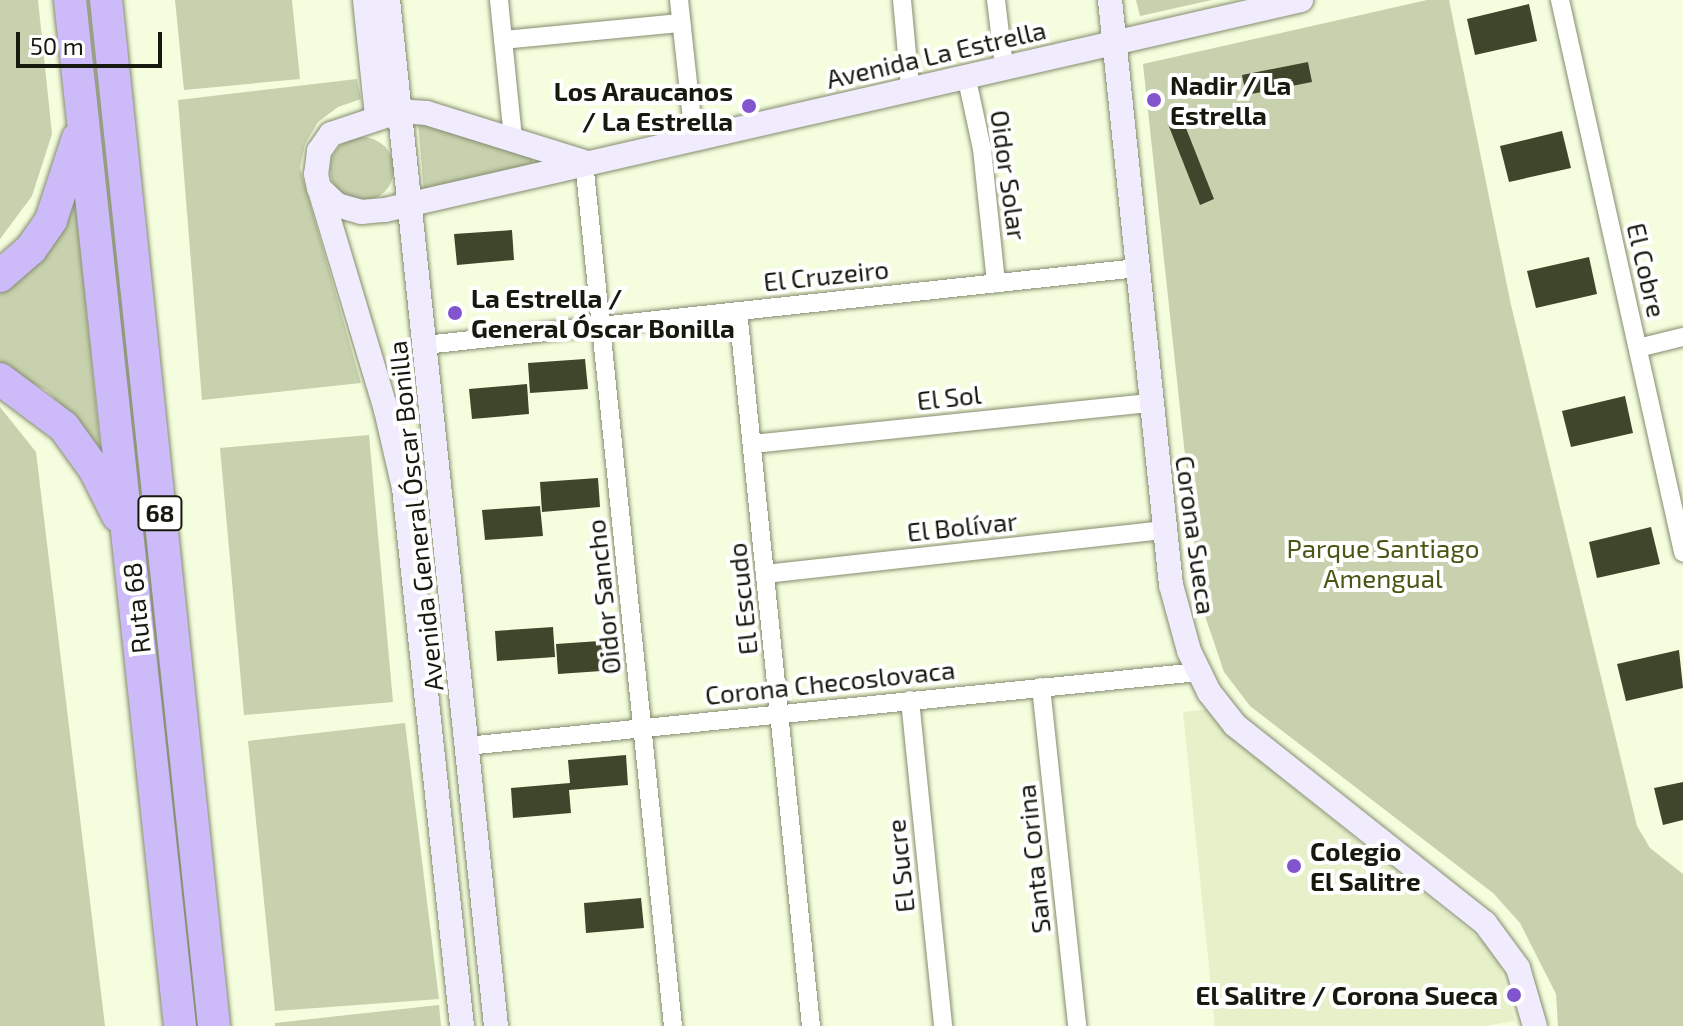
<!DOCTYPE html>
<html>
<head>
<meta charset="utf-8">
<style>
  body { margin:0 }
  #map { position:relative; width:1683px; height:1026px; overflow:hidden; background:#f4fddd; font-family:"Exo 2",sans-serif }
  div>[style] { position:absolute }
  [style*='--x'] { left:calc(var(--x)*1px); top:calc(var(--y)*1px); width:calc(var(--w)*1px); rotate:calc(var(--a)*1deg) }
  .built>* { inset:0; background:#e6f1ca }
  .green>* { inset:0; background:#c7d1ad }
  .round { border-radius:50% }
  .building>* { inset:0; background:#3f462c }
  .roads { filter:drop-shadow(0 0 2px #848c6f) drop-shadow(0 0 2px #848c6f) }
  .street>* { height:18px; margin:-9px; padding:0 9px; transform-origin:9px; border-radius:9px; background:#fff }
  .secondary>* { height:24px; margin:-12px; padding:0 12px; transform-origin:12px; border-radius:12px; background:#f0ebfd }
  .highway>* { height:32px; margin:-16px; padding:0 16px; transform-origin:16px; border-radius:16px; background:#ccbbf8 }
  .dots>* { width:22px; height:22px; translate:-50% -50%; box-sizing:border-box; border:4px solid #fff; border-radius:50% }
  span { translate:-50% -50%; white-space:nowrap; text-align:center; line-height:1.15; -webkit-text-stroke:8px #fff; paint-order:stroke }
  .shield-label span { padding:2px 6px; background:#fff; border:2px solid; border-radius:6px; -webkit-text-stroke-width:0 }
  .shield-label { font-size:24px; color:#16190e; font-weight:700 }
  .street-label { font-size:26px; color:#16190e }
  .poi-label { font-size:26px; color:#16190e; font-weight:700 }
  .left { translate:0 -50%; text-align:left }
  .right { translate:-100% -50%; text-align:right }
  .park-label { font-size:26px; color:#495614 }
  .scale { position:absolute; left:16px; top:32px; width:146px; height:36px; box-sizing:border-box; border:4px solid #16190e; border-top:0; padding-left:10px; font-size:24px; line-height:28px; white-space:nowrap; color:#16190e; -webkit-text-stroke:6px #fff; paint-order:stroke }
</style>
</head>
<body>
<div id="map">
  <div class="built">
    <i style="clip-path:polygon(1209px 709px,1283px 780px,1496px 952px,1515px 1021px,1483px 1026px,1215px 1026px,1183px 712px)"></i>
  </div>
  <div class="green">
    <i style="clip-path:polygon(0 0,38px 0,52px 134px,32px 196px,0 239px)"></i>
    <i style="clip-path:polygon(175px 0,292px 0,300px 79px,184px 90px)"></i>
    <i style="clip-path:polygon(1136px 0,1212px 0,1140px 16px)"></i>
    <i style="clip-path:polygon(1427px 0,1449px 0,1511px 305px,1637px 826px,1650px 848px,1683px 874px,1683px 1026px,1558px 1026px,1556px 994px,1520px 923px,1493px 893px,1250px 706px,1224px 672px,1201px 604px,1143px 64px)"></i>
    <i style="clip-path:polygon(357px 79px,361px 99px,338px 107px,318px 122px,305px 144px,300px 168px,361px 383px,202px 400px,178px 100px)"></i>
    <i style="clip-path:polygon(418px 122px,532px 156px,533px 167px,424px 193px)"></i>
    <i class="round" style="left:330px;top:137px;width:64px;height:64px"></i>
    <i style="clip-path:polygon(75px 199px,101px 453px,84px 427px,46px 390px,0 366px,0 283px)"></i>
    <i style="clip-path:polygon(0 407px,36px 452px,105px 1026px,0 1026px)"></i>
    <i style="clip-path:polygon(369px 435px,393px 702px,244px 715px,220px 448px)"></i>
    <i style="clip-path:polygon(405px 723px,439px 999px,275px 1011px,248px 741px)"></i>
    <i style="clip-path:polygon(439px 1005px,441px 1026px,275px 1026px,275px 1023px)"></i>
  </div>
  <div class="building">
    <i style="clip-path:polygon(1529px 4px,1537px 41px,1475px 55px,1467px 19px)"></i>
    <i style="clip-path:polygon(1308px 62px,1312px 82px,1246px 95px,1242px 75px)"></i>
    <i style="clip-path:polygon(1182px 118px,1214px 199px,1200px 205px,1168px 124px)"></i>
    <i style="clip-path:polygon(1562px 131px,1571px 168px,1509px 182px,1500px 146px)"></i>
    <i style="clip-path:polygon(512px 230px,514px 260px,457px 265px,454px 234px)"></i>
    <i style="clip-path:polygon(1589px 257px,1597px 294px,1536px 308px,1527px 271px)"></i>
    <i style="clip-path:polygon(585px 359px,588px 389px,530px 393px,528px 363px)"></i>
    <i style="clip-path:polygon(527px 384px,529px 414px,472px 419px,469px 389px)"></i>
    <i style="clip-path:polygon(1625px 396px,1633px 433px,1571px 447px,1562px 411px)"></i>
    <i style="clip-path:polygon(598px 478px,600px 507px,542px 512px,540px 482px)"></i>
    <i style="clip-path:polygon(540px 506px,543px 536px,485px 540px,482px 510px)"></i>
    <i style="clip-path:polygon(1651px 527px,1660px 564px,1597px 578px,1589px 542px)"></i>
    <i style="clip-path:polygon(553px 627px,555px 657px,497px 661px,495px 631px)"></i>
    <i style="clip-path:polygon(614px 640px,616px 670px,558px 674px,556px 644px)"></i>
    <i style="clip-path:polygon(1679px 650px,1683px 688px,1626px 701px,1617px 664px)"></i>
    <i style="clip-path:polygon(626px 755px,628px 785px,569px 790px,571px 813px,513px 818px,511px 788px,570px 783px,568px 760px)"></i>
    <i style="clip-path:polygon(1683px 782px,1683px 820px,1663px 825px,1654px 788px)"></i>
    <i style="clip-path:polygon(641px 898px,644px 928px,586px 933px,584px 903px)"></i>
  </div>
  <div class="roads">
    <div class="street">
      <i style="--x:499;--y:0;--w:140;--a:84.2"></i>
      <i style="--x:679;--y:0;--w:138;--a:83.8"></i>
      <i style="--x:902;--y:0;--w:87;--a:84.7"></i>
      <i style="--x:996;--y:0;--w:66;--a:83.1"></i>
      <i style="--x:1560;--y:0;--w:566;--a:77.44"></i>
      <i style="--x:503;--y:40;--w:179;--a:-5.5"></i>
      <i style="--x:966;--y:75;--w:76;--a:77.8"></i>
      <i style="--x:982;--y:149;--w:135;--a:84"></i>
      <i style="--x:584;--y:162;--w:869;--a:84.12"></i>
      <i style="--x:738;--y:311;--w:719;--a:84.17"></i>
      <i style="--x:425;--y:345;--w:716;--a:-6.17"></i>
      <i style="--x:1638;--y:348;--w:46;--a:-13.7"></i>
      <i style="--x:752;--y:444;--w:402;--a:-5.9"></i>
      <i style="--x:765;--y:574;--w:402;--a:-6.3"></i>
      <i style="--x:1041;--y:687;--w:341;--a:83.9"></i>
      <i style="--x:910;--y:700;--w:328;--a:84.2"></i>
      <i style="--x:467;--y:746;--w:735;--a:-5.78"></i>
    </div>
    <div class="secondary">
      <i style="--x:365;--y:0;--w:117;--a:84.1"></i>
      <i style="--x:388;--y:0;--w:1032;--a:83.99"></i>
      <i style="--x:1110;--y:0;--w:588;--a:84.05"></i>
      <i style="--x:1171;--y:585;--w:68;--a:74.7"></i>
      <i style="--x:1189;--y:651;--w:46;--a:64"></i>
      <i style="--x:1209;--y:692;--w:42;--a:51.8"></i>
      <i style="--x:1235;--y:725;--w:319;--a:38.4"></i>
      <i style="--x:1485;--y:923;--w:56;--a:53.7"></i>
      <i style="--x:1518;--y:968;--w:60;--a:73.7"></i>
      <i style="--x:584;--y:162;--w:164;--a:-162.7"></i>
      <i style="--x:427;--y:113;--w:27;--a:-176"></i>
      <i style="--x:400;--y:111;--w:73;--a:161.6"></i>
      <i style="--x:331;--y:134;--w:21;--a:125"></i>
      <i style="--x:319;--y:151;--w:23;--a:97"></i>
      <i style="--x:316;--y:174;--w:14;--a:78"></i>
      <i style="--x:319;--y:188;--w:25;--a:43"></i>
      <i style="--x:337;--y:205;--w:25;--a:16"></i>
      <i style="--x:361;--y:212;--w:24;--a:-5"></i>
      <i style="--x:385;--y:210;--w:940;--a:-12.91"></i>
      <i style="--x:320;--y:190;--w:230;--a:73.3"></i>
      <i style="--x:386;--y:410;--w:80;--a:77"></i>
      <i style="--x:404;--y:488;--w:541;--a:83.85"></i>
    </div>
    <div class="highway">
      <i style="--x:70;--y:0;--w:1032;--a:83.88"></i>
      <i style="--x:106;--y:0;--w:1032;--a:83.99"></i>
      <i style="--x:0;--y:276;--w:41;--a:-41.1"></i>
      <i style="--x:31;--y:249;--w:35;--a:-55"></i>
      <i style="--x:51;--y:220;--w:86;--a:-71.8"></i>
      <i style="--x:0;--y:379;--w:80;--a:36.9"></i>
      <i style="--x:64;--y:427;--w:53;--a:54.2"></i>
      <i style="--x:95;--y:470;--w:51;--a:63.4"></i>
    </div>
  </div>
  <div class="dots">
    <i style="left:1154px;top:100px;background:#8255cf"></i>
    <i style="left:749px;top:106px;background:#8255cf"></i>
    <i style="left:455px;top:313px;background:#8255cf"></i>
    <i style="left:1294px;top:866px;background:#8255cf"></i>
    <i style="left:1514px;top:995px;background:#8255cf"></i>
  </div>
  <div class="shield-label">
    <span style="left:160px;top:513px">68</span>
  </div>
  <div class="street-label">
    <span style="left:936px;top:54px;rotate:-13deg">Avenida La Estrella</span>
    <span style="left:1009px;top:175px;rotate:82deg">Oidor Solar</span>
    <span style="left:1647px;top:270px;rotate:77deg">El Cobre</span>
    <span style="left:826px;top:275px;rotate:-6deg">El Cruzeiro</span>
    <span style="left:949px;top:397px;rotate:-6deg">El Sol</span>
    <span style="left:415px;top:516px;rotate:-96deg">Avenida General Óscar Bonilla</span>
    <span style="left:962px;top:526px;rotate:-6deg">El Bolívar</span>
    <span style="left:1196px;top:535px;rotate:82deg">Corona Sueca</span>
    <span style="left:603px;top:597px;rotate:-96deg">Oidor Sancho</span>
    <span style="left:742px;top:599px;rotate:-96deg">El Escudo</span>
    <span style="left:136px;top:608px;rotate:-96deg">Ruta 68</span>
    <span style="left:830px;top:682px;rotate:-6deg">Corona Checoslovaca</span>
    <span style="left:1033px;top:859px;rotate:-96deg">Santa Corina</span>
    <span style="left:900px;top:866px;rotate:-96deg">El Sucre</span>
  </div>
  <div class="poi-label">
    <span class="left" style="left:1170px;top:100px">Nadir / La<br>Estrella</span>
    <span class="right" style="left:733px;top:106px">Los Araucanos<br>/ La Estrella</span>
    <span class="left" style="left:471px;top:313px">La Estrella /<br>General Óscar Bonilla</span>
    <span class="left" style="left:1310px;top:866px">Colegio<br>El Salitre</span>
    <span class="right" style="left:1498px;top:995px">El Salitre / Corona Sueca</span>
  </div>
  <div class="park-label">
    <span style="left:1383px;top:563px">Parque Santiago<br>Amengual</span>
  </div>
  <div class="scale">50 m</div>
</div>
</body>
</html>
